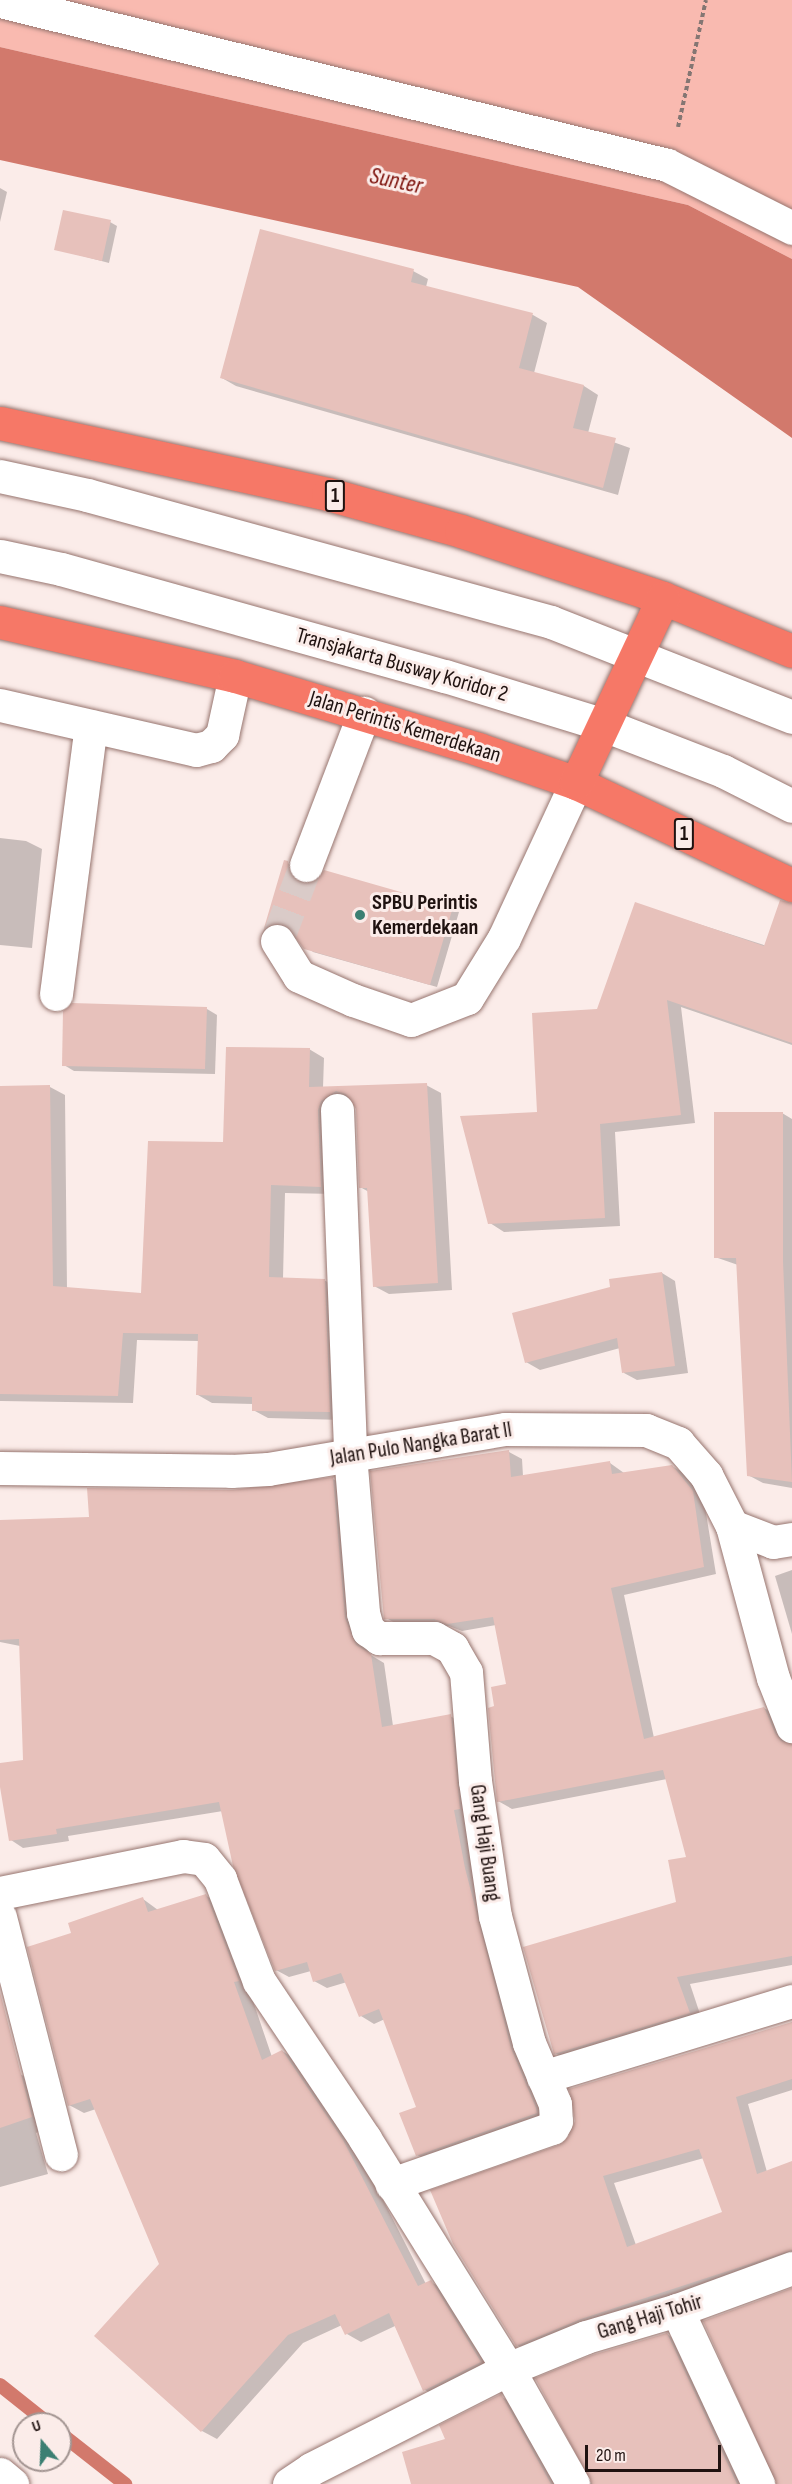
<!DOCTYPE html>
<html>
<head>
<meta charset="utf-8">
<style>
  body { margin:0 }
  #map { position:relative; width:792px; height:2484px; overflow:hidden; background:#fbece9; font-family:"Sofia Sans Condensed",sans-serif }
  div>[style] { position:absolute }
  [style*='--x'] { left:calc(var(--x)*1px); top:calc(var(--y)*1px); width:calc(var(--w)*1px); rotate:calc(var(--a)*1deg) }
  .green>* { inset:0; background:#f9bab0 }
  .water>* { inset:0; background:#d2796c }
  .shadow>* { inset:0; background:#0003 }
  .stream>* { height:14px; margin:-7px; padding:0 7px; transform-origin:7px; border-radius:7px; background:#d2796c }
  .building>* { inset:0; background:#e7c1bb }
  .minor-tunnel>* { height:33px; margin-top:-16.5px; transform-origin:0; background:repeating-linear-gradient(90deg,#dacbc8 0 33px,transparent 0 49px) }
  .path>* { height:4px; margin-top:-2px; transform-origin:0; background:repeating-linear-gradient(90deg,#847673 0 4.5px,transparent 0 7.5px) }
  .roads { filter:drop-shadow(0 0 2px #97756f) drop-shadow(0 0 2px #97756f) }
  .minor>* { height:33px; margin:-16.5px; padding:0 16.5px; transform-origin:16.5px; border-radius:16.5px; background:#fff }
  .highway>* { height:33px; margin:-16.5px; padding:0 16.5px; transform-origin:16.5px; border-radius:16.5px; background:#f67867 }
  .dots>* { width:16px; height:16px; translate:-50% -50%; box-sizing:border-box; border:3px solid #fbece9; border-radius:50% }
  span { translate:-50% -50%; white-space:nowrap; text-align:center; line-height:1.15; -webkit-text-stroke:6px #fbece9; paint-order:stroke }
  .shield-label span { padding:2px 4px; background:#fbece9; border:2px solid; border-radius:4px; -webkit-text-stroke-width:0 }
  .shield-label { font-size:21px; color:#1f1210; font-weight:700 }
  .street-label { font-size:22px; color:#1f1210 }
  .poi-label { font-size:22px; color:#1f1210; font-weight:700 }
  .left { translate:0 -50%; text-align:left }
  .water-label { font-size:24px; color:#7b0e08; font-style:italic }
  .north { position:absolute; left:12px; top:2412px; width:60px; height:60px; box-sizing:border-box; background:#fbece9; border:2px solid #a39592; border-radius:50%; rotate:341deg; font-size:16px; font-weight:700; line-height:24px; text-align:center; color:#1f1210 }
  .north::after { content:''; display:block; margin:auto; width:21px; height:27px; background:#3b7f72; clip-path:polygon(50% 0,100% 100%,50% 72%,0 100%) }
  .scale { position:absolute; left:585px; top:2445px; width:136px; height:27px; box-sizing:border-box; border:3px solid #1f1210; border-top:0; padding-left:8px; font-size:18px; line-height:21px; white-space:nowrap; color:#1f1210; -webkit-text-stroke:4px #fbece9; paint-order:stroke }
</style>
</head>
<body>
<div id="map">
  <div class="green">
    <i style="clip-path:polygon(0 0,792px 0,792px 259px,688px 205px,0 47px)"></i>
  </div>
  <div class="water">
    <i style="clip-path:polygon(0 47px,688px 205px,792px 259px,792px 438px,578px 287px,0 160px)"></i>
  </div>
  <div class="shadow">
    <i style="clip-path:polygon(0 188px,7px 192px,0 222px)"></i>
    <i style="clip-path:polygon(110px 222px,117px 226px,109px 263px,56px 249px)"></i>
    <i style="clip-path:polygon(413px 271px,428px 279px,426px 287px,533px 315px,547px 323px,534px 373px,584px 386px,598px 395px,588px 433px,630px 448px,618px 495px,236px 386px,222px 378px)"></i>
    <i style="clip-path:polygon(0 838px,26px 841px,42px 849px,32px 948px,0 945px)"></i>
    <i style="clip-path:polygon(285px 862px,295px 867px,301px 884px,318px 881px,325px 872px,459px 912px,437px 987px,313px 952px,289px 926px,272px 931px,266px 927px)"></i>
    <i style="clip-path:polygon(636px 904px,792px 954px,792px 1045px,681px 1007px,695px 1123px,615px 1132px,620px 1226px,504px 1232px,490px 1223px,538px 1113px,599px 1011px)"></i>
    <i style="clip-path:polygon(72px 1005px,207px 1009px,217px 1015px,215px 1074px,74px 1071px,64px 1065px)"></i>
    <i style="clip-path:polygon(309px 1049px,324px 1058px,323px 1088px,426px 1085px,441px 1093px,452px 1290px,389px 1294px,374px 1286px,369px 1192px,360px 1187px,357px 1109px,351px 1099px,334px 1110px,335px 1194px,285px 1193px,283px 1279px,324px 1280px,339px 1289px,344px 1420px,268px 1418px,253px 1410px,253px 1404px,212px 1403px,198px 1395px,199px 1341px,137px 1340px,133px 1403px,0 1401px,0 1088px,50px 1087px,65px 1095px,67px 1289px,142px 1294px,224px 1144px)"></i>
    <i style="clip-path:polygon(782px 1113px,792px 1119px,792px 1488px,763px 1483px,748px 1475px,738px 1265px,715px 1257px)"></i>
    <i style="clip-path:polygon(662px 1273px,675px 1281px,688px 1373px,637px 1380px,624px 1373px,620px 1348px,540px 1370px,526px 1362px)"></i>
    <i style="clip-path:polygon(509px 1452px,522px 1459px,523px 1476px,610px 1463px,624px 1473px,672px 1466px,685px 1474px,703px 1495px,716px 1574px,624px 1595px,654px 1738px,764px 1708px,777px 1716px,792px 1745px,792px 1965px,690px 1984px,702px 2020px,569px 2061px,555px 2053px,677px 1903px,687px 1858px,667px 1779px,512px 1809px,498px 1801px,496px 1708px,507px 1685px,496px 1625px,462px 1631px,449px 1626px,399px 1625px,386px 1618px)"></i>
    <i style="clip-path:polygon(333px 1479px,346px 1486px,357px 1626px,369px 1654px,384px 1663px,393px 1726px,450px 1716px,463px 1723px,549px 2121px,430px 2162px,417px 2155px,418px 2108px,385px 2019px,374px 2024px,361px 2016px,347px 1982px,327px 1988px,314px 1981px,311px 1971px,289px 1977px,276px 1970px,223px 1811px,68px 1836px,69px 1841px,23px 1848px,11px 1840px,0 1778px,0 1765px,24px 1761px,20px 1646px,0 1642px,0 1522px,91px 1518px,232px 1491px)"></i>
    <i style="clip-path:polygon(792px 1570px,792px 1634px,775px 1576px)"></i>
    <i style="clip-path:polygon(205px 1895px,220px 1904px,272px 2057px,282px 2051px,297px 2060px,357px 2149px,426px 2284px,431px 2282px,445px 2290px,495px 2370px,439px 2398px,425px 2390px,395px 2326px,361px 2342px,347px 2334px,342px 2325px,303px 2343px,217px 2439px,202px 2431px,96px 2336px,161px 2264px,96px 2109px,84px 2113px,69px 2105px,72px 1934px,143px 1899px,158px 1910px)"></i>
    <i style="clip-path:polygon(0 2003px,20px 2074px,39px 2085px,50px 2128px,36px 2133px,48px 2174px,0 2187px)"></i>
    <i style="clip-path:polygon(evenodd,792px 2022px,792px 2090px,748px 2104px,767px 2172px,792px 2162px,792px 2259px,529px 2352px,517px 2345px,560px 2147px,792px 2022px,704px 2158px,724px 2213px,636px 2245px,614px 2183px,704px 2158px)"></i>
    <i style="clip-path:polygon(667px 2334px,679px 2342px,746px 2484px,591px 2484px,591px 2475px)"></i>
    <i style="clip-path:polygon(500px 2396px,513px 2403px,559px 2484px,413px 2484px,447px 2440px)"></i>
  </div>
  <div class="stream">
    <i style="--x:0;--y:2385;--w:63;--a:38.5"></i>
    <i style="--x:60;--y:2433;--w:83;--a:38.1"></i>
  </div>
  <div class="building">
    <i style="clip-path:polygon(63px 210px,111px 220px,102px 261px,54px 250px)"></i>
    <i style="clip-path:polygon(260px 229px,414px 269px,411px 282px,533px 313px,519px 368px,584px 385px,573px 428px,616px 438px,603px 488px,220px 378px)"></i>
    <i style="clip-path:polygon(284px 860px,288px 861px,291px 876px,300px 883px,317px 880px,324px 870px,453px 907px,430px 985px,304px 949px,285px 924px,276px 922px,264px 928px)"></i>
    <i style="clip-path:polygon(780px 900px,792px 903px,792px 1043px,667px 1000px,681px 1115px,600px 1124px,605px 1218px,488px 1224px,460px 1116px,537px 1112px,532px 1013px,597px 1009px,635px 902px,764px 946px)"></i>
    <i style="clip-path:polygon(72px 1003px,207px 1007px,205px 1069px,62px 1066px,63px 1011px)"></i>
    <i style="clip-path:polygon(226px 1047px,310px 1048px,309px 1087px,427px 1083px,438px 1283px,373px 1287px,367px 1188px,359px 1188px,356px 1109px,346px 1094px,336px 1091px,321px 1101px,318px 1110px,321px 1187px,271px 1185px,269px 1277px,325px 1279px,330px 1412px,252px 1411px,252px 1397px,196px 1395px,198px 1334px,123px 1333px,118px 1396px,0 1394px,0 1086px,50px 1085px,53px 1286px,141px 1293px,148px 1141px,223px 1142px)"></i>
    <i style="clip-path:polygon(714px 1112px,783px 1112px,783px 1261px,792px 1482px,747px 1476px,736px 1258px,714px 1258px)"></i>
    <i style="clip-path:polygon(662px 1272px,675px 1366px,622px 1373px,617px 1338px,525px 1363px,512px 1313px,610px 1287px,609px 1279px)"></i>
    <i style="clip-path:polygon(509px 1450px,511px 1477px,610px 1461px,612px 1474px,672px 1465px,693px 1491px,704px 1567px,611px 1588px,644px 1739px,764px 1707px,775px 1733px,781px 1741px,792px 1744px,792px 1956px,677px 1977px,690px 2013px,554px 2054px,523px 1947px,676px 1902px,668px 1860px,686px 1857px,663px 1770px,497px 1802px,488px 1708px,494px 1706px,491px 1687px,506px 1684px,493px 1617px,447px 1624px,434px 1619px,384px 1619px,370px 1471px)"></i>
    <i style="clip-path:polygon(333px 1477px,345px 1618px,356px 1645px,371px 1654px,382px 1727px,451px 1714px,460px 1809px,454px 1810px,465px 1868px,511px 2048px,536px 2108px,537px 2113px,416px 2156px,399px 2113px,416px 2107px,379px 2009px,359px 2017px,341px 1973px,313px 1982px,307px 1962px,275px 1971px,233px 1866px,219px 1802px,56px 1829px,57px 1834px,9px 1841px,0 1787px,0 1763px,23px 1760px,19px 1639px,0 1640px,0 1520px,89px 1517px,87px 1488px,232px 1490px)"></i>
    <i style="clip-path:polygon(206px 1894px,239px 1981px,234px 1982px,262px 2060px,282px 2050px,343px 2140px,418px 2286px,431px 2280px,481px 2362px,423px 2391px,389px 2313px,345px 2335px,335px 2314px,288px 2335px,201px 2432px,94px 2336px,159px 2264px,90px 2099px,68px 2106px,27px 1947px,71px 1933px,68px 1923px,143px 1897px,148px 1912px)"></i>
    <i style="clip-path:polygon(0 1992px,32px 2117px,0 2128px)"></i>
    <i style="clip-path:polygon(evenodd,792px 2022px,792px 2079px,736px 2097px,757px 2174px,792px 2161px,792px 2250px,581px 2319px,516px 2346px,453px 2244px,430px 2190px,559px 2145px,568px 2137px,575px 2121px,569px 2089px,792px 2022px,699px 2149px,722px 2212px,627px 2247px,603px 2176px,699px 2149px)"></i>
    <i style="clip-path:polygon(792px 2288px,792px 2484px,776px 2484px,703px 2321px)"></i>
    <i style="clip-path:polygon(667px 2333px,737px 2484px,592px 2484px,535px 2378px,592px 2355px)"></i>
    <i style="clip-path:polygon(501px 2394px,551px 2484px,411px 2484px,402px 2452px,445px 2439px,439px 2425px)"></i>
  </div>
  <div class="minor-tunnel">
    <i style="--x:277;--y:941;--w:81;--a:-69.1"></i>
  </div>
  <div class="path">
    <i style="--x:678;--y:127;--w:130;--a:-77.6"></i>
  </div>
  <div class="roads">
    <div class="minor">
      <i style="--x:0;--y:1;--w:687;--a:13.81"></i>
      <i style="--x:667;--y:165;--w:140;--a:26.7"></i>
      <i style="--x:0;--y:476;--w:89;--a:12.3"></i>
      <i style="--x:87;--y:495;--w:481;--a:15.3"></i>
      <i style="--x:551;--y:622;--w:259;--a:21.5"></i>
      <i style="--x:0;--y:556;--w:62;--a:12"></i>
      <i style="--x:61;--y:569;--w:399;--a:15.6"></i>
      <i style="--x:445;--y:676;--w:166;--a:17.1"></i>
      <i style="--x:604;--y:725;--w:128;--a:21.1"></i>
      <i style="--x:723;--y:771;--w:77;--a:26.9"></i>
      <i style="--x:0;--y:705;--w:201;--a:12.9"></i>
      <i style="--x:196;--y:750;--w:16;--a:-15"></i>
      <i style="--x:211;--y:746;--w:16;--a:-45"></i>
      <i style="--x:222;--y:735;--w:60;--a:-77.6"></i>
      <i style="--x:306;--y:865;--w:163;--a:-69.1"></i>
      <i style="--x:277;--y:941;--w:41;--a:57.8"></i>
      <i style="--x:299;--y:976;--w:59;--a:24"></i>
      <i style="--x:353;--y:1000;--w:61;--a:19"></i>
      <i style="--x:411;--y:1020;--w:60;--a:-21.4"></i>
      <i style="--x:467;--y:998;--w:70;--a:-58.3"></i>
      <i style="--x:504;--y:938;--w:171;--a:-65.1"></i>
      <i style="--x:56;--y:994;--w:270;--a:-82.6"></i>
      <i style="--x:337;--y:1110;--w:344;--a:87.8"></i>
      <i style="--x:350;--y:1454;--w:160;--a:85.3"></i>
      <i style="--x:363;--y:1613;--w:18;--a:74"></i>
      <i style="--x:368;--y:1630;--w:14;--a:36"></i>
      <i style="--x:379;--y:1638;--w:55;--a:0"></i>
      <i style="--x:434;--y:1638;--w:21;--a:29"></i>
      <i style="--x:452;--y:1648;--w:28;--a:60"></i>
      <i style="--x:466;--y:1672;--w:109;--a:85.3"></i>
      <i style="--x:475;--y:1781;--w:136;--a:81.6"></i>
      <i style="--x:495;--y:1916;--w:131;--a:75"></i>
      <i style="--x:529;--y:2043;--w:66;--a:66.9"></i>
      <i style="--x:555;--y:2104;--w:17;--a:87"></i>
      <i style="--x:556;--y:2121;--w:8;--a:120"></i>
      <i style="--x:552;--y:2128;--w:170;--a:160.7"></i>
      <i style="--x:0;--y:1468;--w:231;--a:0.7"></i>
      <i style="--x:231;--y:1471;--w:37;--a:-3"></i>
      <i style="--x:268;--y:1469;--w:240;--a:-9.6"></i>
      <i style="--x:505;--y:1429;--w:141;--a:0.4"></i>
      <i style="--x:646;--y:1430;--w:35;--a:22"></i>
      <i style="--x:678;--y:1443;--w:43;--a:48.8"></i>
      <i style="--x:706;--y:1475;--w:57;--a:63"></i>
      <i style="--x:732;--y:1526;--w:44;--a:21.3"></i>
      <i style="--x:773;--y:1542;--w:19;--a:-9"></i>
      <i style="--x:732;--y:1526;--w:157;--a:74.9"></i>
      <i style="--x:773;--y:1678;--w:52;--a:68.4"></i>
      <i style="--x:0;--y:1893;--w:187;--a:-11.4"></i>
      <i style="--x:183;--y:1856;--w:21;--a:8"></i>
      <i style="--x:204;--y:1859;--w:26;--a:51"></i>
      <i style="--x:220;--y:1879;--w:109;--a:69.1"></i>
      <i style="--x:259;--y:1981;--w:190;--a:56.1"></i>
      <i style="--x:365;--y:2139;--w:271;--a:58.1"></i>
      <i style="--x:508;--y:2369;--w:132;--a:60.5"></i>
      <i style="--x:0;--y:1917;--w:245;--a:75.6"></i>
      <i style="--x:543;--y:2077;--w:260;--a:-17"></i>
      <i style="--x:677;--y:2310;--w:192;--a:65"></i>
      <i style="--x:0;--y:2474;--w:16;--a:40"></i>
      <i style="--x:289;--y:2484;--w:27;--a:-34"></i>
      <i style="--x:311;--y:2469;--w:221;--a:-26.9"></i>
      <i style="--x:508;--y:2369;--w:84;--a:-22.3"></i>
      <i style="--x:586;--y:2337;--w:95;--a:-16.5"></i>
      <i style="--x:677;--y:2310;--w:122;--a:-20.1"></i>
    </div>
    <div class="highway">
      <i style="--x:0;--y:423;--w:336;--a:12.2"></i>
      <i style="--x:328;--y:494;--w:138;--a:15.5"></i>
      <i style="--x:461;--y:531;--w:213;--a:18.3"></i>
      <i style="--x:663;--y:598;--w:139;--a:22.3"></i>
      <i style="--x:0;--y:622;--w:241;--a:12.9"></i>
      <i style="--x:235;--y:676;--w:254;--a:16.7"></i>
      <i style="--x:478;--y:749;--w:104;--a:19.1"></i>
      <i style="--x:576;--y:783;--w:239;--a:25.3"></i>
      <i style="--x:576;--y:783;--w:204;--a:-64.8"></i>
    </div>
  </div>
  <div class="dots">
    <i style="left:360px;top:915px;background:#3b7f72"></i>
  </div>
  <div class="shield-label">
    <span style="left:335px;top:496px">1</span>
    <span style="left:684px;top:834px">1</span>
  </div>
  <div class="street-label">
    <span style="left:402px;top:665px;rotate:16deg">Transjakarta Busway Koridor 2</span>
    <span style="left:405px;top:727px;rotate:17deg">Jalan Perintis Kemerdekaan</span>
    <span style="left:421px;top:1444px;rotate:-9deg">Jalan Pulo Nangka Barat II</span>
    <span style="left:485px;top:1843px;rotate:82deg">Gang Haji Buang</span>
    <span style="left:650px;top:2317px;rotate:-17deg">Gang Haji Tohir</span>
  </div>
  <div class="poi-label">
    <span class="left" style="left:372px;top:915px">SPBU Perintis<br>Kemerdekaan</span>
  </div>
  <div class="water-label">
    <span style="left:396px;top:181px;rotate:12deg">Sunter</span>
  </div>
  <div class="north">U</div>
  <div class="scale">20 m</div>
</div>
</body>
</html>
